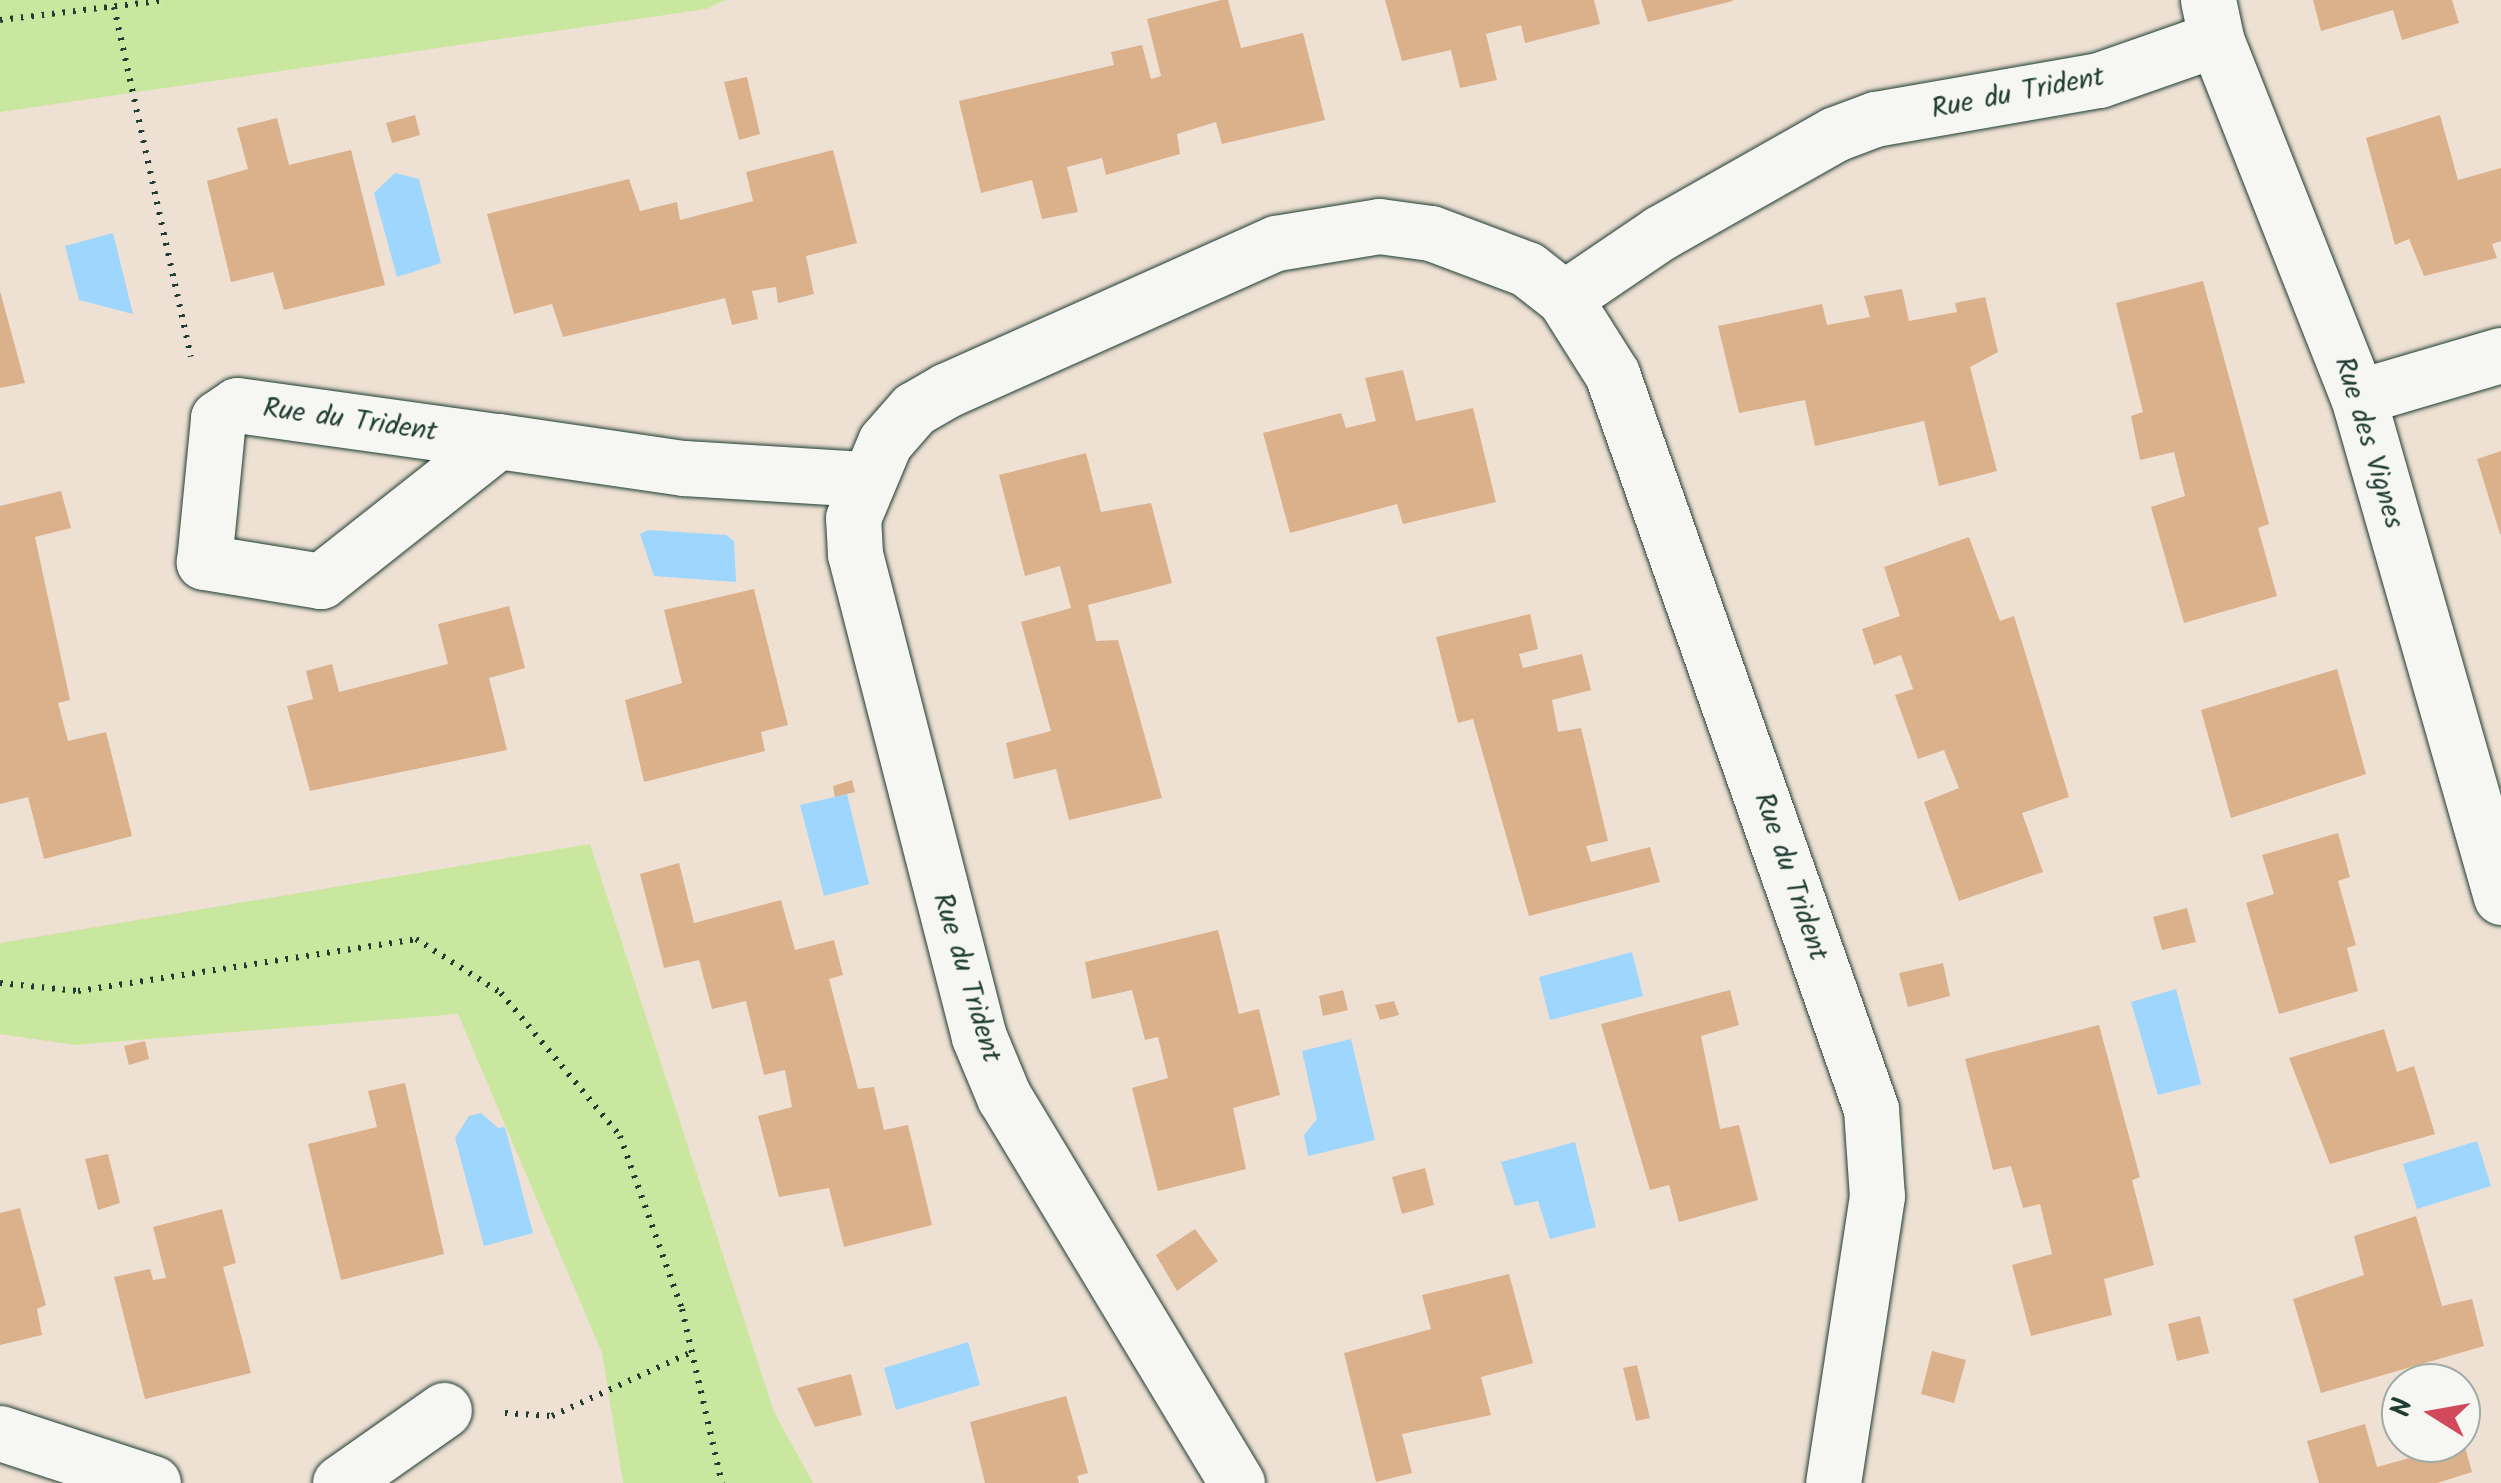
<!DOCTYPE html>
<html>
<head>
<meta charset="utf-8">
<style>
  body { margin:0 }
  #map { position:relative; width:2501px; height:1483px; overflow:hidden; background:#eee1d3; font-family:Kalam,sans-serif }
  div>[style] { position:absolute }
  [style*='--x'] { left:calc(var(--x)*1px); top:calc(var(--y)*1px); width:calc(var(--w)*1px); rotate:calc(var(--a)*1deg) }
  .green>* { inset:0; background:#cae79f }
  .water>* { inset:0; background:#9fd6fe }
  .building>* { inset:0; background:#dbb18c }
  .path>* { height:6px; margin-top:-3px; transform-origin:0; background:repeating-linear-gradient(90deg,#1f3d34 0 2.5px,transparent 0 10.5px) }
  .roads { filter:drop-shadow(0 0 2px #1f3d34) drop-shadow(0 0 2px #1f3d34) }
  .minor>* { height:55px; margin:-27.5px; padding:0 27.5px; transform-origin:27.5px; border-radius:27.5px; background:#f6f6f2 }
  span { translate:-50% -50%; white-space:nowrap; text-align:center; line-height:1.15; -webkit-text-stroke:9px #f6f6f2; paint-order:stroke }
  .street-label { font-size:28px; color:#1f3d34 }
  .north { position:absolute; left:2381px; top:1363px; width:100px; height:100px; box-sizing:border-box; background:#f6f6f2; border:2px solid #a0aca6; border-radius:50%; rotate:281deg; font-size:28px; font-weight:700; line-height:40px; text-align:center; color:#1f3d34 }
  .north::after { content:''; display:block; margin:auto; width:35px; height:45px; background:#d1495b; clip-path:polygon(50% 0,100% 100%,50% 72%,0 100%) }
</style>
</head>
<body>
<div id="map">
  <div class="green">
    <i style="clip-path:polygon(0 0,725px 0,706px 9px,0 112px)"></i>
    <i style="clip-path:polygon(590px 844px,774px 1412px,813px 1483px,623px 1483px,602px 1353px,458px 1014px,75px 1045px,0 1034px,0 943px)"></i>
  </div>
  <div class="water">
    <i style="clip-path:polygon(395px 173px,419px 179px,441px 263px,397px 277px,374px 193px)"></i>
    <i style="clip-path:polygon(113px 233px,133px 314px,79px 300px,65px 246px)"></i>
    <i style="clip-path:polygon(649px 530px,726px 535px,734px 541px,736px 582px,654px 576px,640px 534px)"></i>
    <i style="clip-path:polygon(847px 794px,869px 884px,824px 896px,800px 805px)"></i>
    <i style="clip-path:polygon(1632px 952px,1643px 996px,1550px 1020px,1539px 977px)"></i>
    <i style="clip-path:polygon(2176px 989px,2201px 1084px,2158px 1095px,2131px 1002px)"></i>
    <i style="clip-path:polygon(1351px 1039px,1375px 1140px,1308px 1156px,1304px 1135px,1317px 1119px,1302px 1051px)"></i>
    <i style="clip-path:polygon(481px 1113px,498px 1128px,505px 1127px,533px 1233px,484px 1246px,455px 1138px,469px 1116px)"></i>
    <i style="clip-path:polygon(2477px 1141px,2491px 1186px,2417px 1209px,2403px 1164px)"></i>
    <i style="clip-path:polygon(1575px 1142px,1596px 1227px,1550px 1239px,1538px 1201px,1515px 1206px,1501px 1162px)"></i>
    <i style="clip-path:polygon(968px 1342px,980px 1385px,896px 1410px,884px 1368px)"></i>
  </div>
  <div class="building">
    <i style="clip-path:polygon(1221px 0,1228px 0,1241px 48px,1303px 33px,1325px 120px,1222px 144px,1216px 122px,1177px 134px,1180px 154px,1106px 175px,1102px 158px,1067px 167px,1078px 212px,1042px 219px,1032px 180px,981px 193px,959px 101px,1114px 65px,1111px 52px,1142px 45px,1151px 79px,1161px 76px,1147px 19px)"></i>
    <i style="clip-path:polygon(1385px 0,1594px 0,1600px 24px,1525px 43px,1521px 25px,1486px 34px,1497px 80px,1460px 88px,1451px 50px,1402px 61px)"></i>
    <i style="clip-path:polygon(1641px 0,1732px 0,1733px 1px,1648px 22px)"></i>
    <i style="clip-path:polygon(2313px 0,2452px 0,2459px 23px,2402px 40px,2393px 10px,2321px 31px)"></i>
    <i style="clip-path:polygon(747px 77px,760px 134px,739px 140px,724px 82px)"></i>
    <i style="clip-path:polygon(415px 115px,420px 135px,392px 143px,386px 123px)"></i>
    <i style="clip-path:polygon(2440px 115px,2458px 180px,2501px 168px,2501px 241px,2492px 244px,2497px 258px,2424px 276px,2409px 239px,2395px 245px,2366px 138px)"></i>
    <i style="clip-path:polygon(277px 118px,289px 165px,351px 150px,385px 285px,284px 310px,273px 272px,231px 282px,207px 181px,248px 169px,237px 128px)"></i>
    <i style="clip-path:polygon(833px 150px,857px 243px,806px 256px,814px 294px,778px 303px,776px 287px,752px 291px,758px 319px,732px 325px,725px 298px,563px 337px,552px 304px,514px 314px,487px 214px,629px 179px,640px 211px,677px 202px,680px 220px,753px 201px,746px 172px)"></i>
    <i style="clip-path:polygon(2203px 281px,2269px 524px,2258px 528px,2277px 596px,2184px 623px,2151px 507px,2185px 496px,2174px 452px,2140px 460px,2131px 416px,2143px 412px,2116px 303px)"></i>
    <i style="clip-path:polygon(1902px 289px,1909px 321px,1957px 312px,1955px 303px,1985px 297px,1998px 352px,1970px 367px,1997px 471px,1939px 486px,1924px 421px,1815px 446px,1805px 400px,1739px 413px,1718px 326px,1822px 304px,1827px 325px,1870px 317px,1864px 296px)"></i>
    <i style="clip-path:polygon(0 291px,25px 383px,0 388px)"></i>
    <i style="clip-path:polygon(1403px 370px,1416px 421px,1473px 408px,1496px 502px,1403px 524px,1397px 504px,1290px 533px,1263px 433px,1341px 413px,1346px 428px,1376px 421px,1365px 378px)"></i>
    <i style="clip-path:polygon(2501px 451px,2501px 534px,2500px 534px,2477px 459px)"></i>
    <i style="clip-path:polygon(1086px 453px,1101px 512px,1151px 503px,1172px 583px,1088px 605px,1096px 641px,1118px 640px,1162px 798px,1069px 820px,1056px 769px,1014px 779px,1006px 743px,1051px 731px,1021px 622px,1071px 608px,1060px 566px,1025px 576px,999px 475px)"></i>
    <i style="clip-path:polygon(61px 491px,71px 528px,35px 537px,70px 700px,58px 703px,68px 741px,106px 732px,132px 836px,44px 859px,28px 797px,0 804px,0 506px)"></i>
    <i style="clip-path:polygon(1969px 537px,2000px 621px,2014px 616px,2069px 797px,2022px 813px,2043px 872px,1959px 901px,1924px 802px,1959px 788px,1944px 750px,1918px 759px,1895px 695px,1913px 689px,1901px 655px,1874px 665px,1862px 629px,1900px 616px,1884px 567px)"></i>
    <i style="clip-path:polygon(754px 589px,788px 725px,761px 732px,765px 751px,644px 782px,625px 700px,682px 683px,664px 610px)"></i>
    <i style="clip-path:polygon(509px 606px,525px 668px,489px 678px,507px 750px,310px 791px,287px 706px,313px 699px,306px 671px,332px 664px,339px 692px,448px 664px,438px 624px)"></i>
    <i style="clip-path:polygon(1530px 614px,1538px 649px,1519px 654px,1523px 668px,1582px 654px,1591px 690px,1552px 700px,1558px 732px,1581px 728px,1608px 841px,1586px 846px,1591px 862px,1650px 847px,1660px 882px,1529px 916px,1473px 719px,1458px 723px,1436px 637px)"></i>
    <i style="clip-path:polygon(2337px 669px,2366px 774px,2231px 818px,2201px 710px)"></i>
    <i style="clip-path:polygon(852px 780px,855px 792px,835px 797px,833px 786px)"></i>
    <i style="clip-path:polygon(2338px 833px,2350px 877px,2338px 881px,2356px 945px,2347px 948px,2358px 991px,2279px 1014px,2246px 903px,2274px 894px,2262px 855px)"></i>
    <i style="clip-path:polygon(679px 863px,694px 923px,781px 900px,795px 950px,834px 940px,843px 975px,829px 979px,858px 1089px,874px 1087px,884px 1130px,908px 1125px,932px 1225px,844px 1247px,829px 1188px,779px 1197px,758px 1116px,792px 1107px,785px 1070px,764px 1075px,746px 1001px,712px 1009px,699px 960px,664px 968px,640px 874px)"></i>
    <i style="clip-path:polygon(2187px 908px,2196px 942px,2162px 950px,2153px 917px)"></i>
    <i style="clip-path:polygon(1218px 930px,1239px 1014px,1259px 1009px,1280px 1095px,1233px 1108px,1246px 1169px,1158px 1191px,1132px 1088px,1168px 1078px,1158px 1037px,1145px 1040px,1132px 990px,1092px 999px,1085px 962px)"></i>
    <i style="clip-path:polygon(1943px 963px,1950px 996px,1908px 1007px,1899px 973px)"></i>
    <i style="clip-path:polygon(1343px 990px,1348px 1010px,1323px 1016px,1319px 996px)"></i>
    <i style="clip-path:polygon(1730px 990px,1739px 1025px,1701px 1036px,1720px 1129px,1739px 1125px,1758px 1200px,1679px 1222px,1669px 1185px,1650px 1190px,1601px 1024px)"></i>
    <i style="clip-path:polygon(1394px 1001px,1399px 1015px,1380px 1020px,1375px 1005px)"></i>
    <i style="clip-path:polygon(2099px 1025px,2140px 1177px,2132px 1180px,2154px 1265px,2104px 1279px,2112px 1315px,2031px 1336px,2012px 1265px,2052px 1254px,2040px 1204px,2023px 1208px,2011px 1166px,1993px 1170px,1965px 1059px)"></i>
    <i style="clip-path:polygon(2384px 1029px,2397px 1072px,2414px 1066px,2435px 1134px,2330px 1164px,2289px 1058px)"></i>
    <i style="clip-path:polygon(145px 1041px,149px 1059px,129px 1065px,124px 1046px)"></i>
    <i style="clip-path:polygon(405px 1083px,444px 1254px,341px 1280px,308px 1144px,377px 1127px,368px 1091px)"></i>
    <i style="clip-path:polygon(108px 1154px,120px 1203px,98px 1210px,85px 1159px)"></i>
    <i style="clip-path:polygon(1425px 1168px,1434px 1205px,1402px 1214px,1392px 1177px)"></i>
    <i style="clip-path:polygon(20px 1208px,46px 1305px,37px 1309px,42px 1335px,0 1345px,0 1213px)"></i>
    <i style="clip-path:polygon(222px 1209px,236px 1263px,223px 1267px,251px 1373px,145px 1399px,114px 1277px,150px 1269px,153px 1280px,166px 1278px,153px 1227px)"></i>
    <i style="clip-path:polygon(2416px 1216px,2442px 1306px,2472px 1299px,2484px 1346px,2321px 1393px,2293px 1299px,2364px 1275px,2354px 1236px)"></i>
    <i style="clip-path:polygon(1195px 1229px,1218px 1261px,1177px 1291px,1156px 1255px)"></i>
    <i style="clip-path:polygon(1509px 1274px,1533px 1363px,1481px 1377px,1491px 1415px,1402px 1434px,1412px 1473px,1376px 1482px,1344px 1353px,1431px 1329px,1422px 1295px)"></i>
    <i style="clip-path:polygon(2200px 1316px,2209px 1353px,2177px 1361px,2168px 1324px)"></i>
    <i style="clip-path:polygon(1932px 1351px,1966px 1360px,1954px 1403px,1921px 1394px)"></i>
    <i style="clip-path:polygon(1637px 1365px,1650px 1418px,1636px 1421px,1623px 1368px)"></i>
    <i style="clip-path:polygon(851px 1374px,862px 1415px,815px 1427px,797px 1388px)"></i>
    <i style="clip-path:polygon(1066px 1396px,1088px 1473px,1077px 1476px,1079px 1483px,985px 1483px,970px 1422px)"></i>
    <i style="clip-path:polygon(2365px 1424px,2377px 1467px,2464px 1443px,2472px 1472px,2437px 1483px,2319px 1483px,2307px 1441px)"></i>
  </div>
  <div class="path">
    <i style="--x:114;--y:7;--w:358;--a:77.6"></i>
    <i style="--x:0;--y:20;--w:168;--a:-6.8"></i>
    <i style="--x:0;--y:983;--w:78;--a:5.9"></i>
    <i style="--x:78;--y:991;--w:342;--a:-8.7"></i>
    <i style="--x:416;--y:939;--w:101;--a:32.4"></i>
    <i style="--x:501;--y:993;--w:186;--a:50.2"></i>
    <i style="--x:620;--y:1136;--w:184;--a:70.3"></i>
    <i style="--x:682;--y:1309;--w:179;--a:77.1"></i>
    <i style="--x:505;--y:1413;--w:47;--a:3.7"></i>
    <i style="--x:552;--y:1416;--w:154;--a:-24.6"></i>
  </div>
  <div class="roads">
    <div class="minor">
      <i style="--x:2208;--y:0;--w:40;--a:78"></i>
      <i style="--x:2216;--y:39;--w:385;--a:68.4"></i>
      <i style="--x:2358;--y:397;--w:520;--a:74.04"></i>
      <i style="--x:1564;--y:298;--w:116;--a:-34.1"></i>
      <i style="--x:1660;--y:233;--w:201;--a:-29.5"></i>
      <i style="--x:1835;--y:134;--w:43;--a:-20.6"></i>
      <i style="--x:1875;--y:119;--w:227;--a:-9.9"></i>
      <i style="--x:2099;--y:80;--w:124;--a:-19.3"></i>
      <i style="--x:2358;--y:397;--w:149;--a:-16.4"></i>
      <i style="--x:498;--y:441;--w:226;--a:141.7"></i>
      <i style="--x:321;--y:581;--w:119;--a:-170.8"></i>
      <i style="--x:204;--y:562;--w:145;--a:-84.4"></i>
      <i style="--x:218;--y:418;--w:23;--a:-34"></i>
      <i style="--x:237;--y:405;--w:263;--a:7.9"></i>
      <i style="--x:498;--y:441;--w:188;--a:8.3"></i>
      <i style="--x:684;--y:468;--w:180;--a:3.5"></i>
      <i style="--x:0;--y:1433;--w:161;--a:18.1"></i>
      <i style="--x:340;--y:1483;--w:127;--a:-35.1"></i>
      <i style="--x:1237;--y:1483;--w:451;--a:-121.1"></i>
      <i style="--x:1004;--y:1097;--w:65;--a:-112.6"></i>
      <i style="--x:979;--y:1037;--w:499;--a:-104.4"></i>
      <i style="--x:855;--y:554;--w:36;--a:-93"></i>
      <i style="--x:853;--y:518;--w:82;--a:-67.2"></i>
      <i style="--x:885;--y:442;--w:44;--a:-48.7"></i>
      <i style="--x:914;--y:409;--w:38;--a:-30"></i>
      <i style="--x:947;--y:390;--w:360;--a:-24.1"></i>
      <i style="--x:1276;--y:243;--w:104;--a:-9.4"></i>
      <i style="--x:1379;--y:226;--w:52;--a:7.7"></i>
      <i style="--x:1431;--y:233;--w:103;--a:20.6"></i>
      <i style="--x:1527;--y:269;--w:47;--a:38.1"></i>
      <i style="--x:1564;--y:298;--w:90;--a:57.7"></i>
      <i style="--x:1612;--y:374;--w:779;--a:70.59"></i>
      <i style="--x:1871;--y:1109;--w:87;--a:86.1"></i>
      <i style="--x:1877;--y:1196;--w:290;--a:98.7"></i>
    </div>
  </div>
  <div class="street-label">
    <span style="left:2018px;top:94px;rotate:-11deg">Rue du Trident</span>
    <span style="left:350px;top:421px;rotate:8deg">Rue du Trident</span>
    <span style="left:2368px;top:443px;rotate:73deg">Rue des Vignes</span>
    <span style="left:1790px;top:877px;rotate:71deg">Rue du Trident</span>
    <span style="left:966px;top:978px;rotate:73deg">Rue du Trident</span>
  </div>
  <div class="north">N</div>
</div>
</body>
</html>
